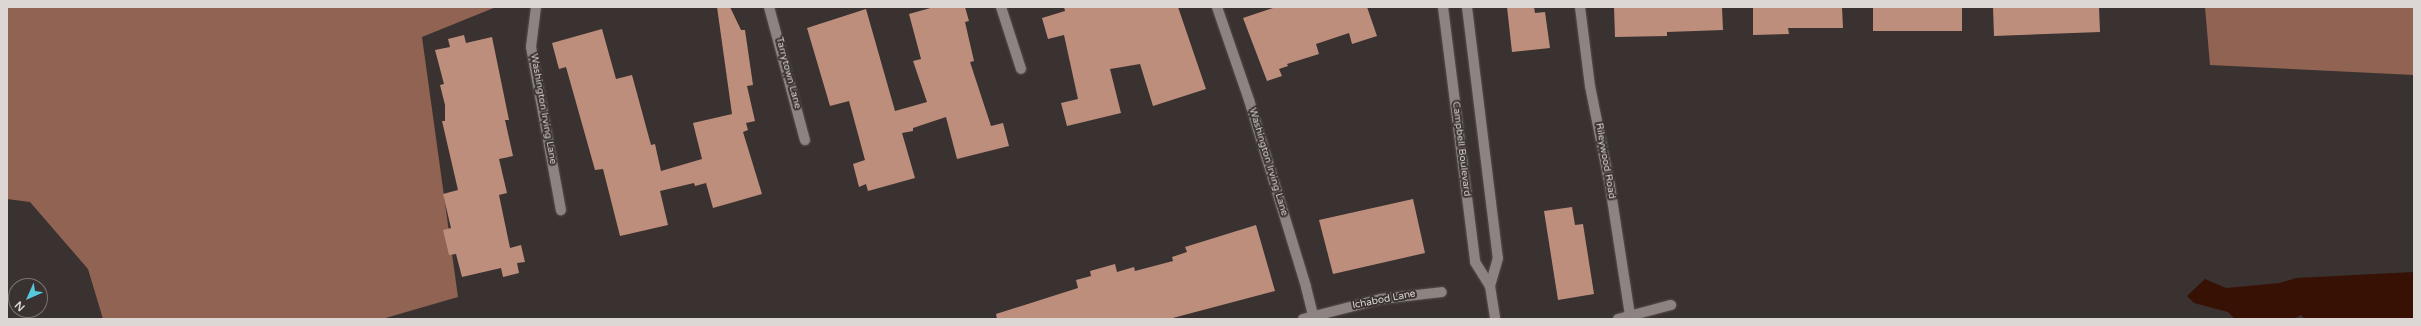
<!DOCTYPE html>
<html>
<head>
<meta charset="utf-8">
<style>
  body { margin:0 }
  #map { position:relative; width:2421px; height:326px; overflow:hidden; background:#3a3230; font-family:"Varela Round",sans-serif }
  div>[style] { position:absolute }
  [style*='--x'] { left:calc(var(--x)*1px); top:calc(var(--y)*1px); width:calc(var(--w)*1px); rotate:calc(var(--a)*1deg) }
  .forest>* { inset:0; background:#906353 }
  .water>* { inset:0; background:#371104 }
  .building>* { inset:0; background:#be8e7d }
  .roads { filter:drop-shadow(0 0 1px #554f4d) drop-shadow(0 0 1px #554f4d) }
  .street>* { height:10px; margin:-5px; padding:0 5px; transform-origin:5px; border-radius:5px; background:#8d8481 }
  .secondary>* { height:10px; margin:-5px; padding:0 5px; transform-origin:5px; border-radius:5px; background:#8d8481 }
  span { translate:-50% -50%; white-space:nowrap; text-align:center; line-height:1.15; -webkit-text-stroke:4px #3a3230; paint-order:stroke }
  .street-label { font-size:10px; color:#dcd7d5 }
  .frame { position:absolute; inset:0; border:8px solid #dcd7d5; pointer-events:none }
  .north { position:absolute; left:8px; top:278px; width:40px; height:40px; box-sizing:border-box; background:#3a3230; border:1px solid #7b7472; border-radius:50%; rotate:225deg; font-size:11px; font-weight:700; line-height:16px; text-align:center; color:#dcd7d5 }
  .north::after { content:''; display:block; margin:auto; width:14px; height:18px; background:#55cade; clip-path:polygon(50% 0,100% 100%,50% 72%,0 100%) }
</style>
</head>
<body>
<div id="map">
  <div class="forest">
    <i style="clip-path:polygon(7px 7px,496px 7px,422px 37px,458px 297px,382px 319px,103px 319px,88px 269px,30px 202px,7px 199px)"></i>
    <i style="clip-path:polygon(2205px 7px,2414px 7px,2414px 75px,2210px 65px)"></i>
  </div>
  <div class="water">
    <i style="clip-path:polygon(2414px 272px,2414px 319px,2305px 319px,2301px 315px,2293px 319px,2235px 319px,2228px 312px,2194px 303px,2187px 296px,2205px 279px,2226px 288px,2280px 283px,2296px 278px)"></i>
  </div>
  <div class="building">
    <i style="clip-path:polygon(717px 7px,730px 7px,741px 30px,745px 30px,753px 85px,747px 86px,755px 121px,746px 123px,748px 130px,743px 132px,762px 194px,713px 208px,706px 183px,695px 186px,694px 183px,660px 191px,668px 225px,620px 236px,603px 169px,595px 170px,566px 67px,559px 69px,552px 43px,602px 29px,616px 79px,632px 75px,651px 145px,655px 144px,661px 171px,702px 159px,693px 123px,732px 114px)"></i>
    <i style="clip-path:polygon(934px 7px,965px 7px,969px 21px,965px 22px,974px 61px,970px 62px,991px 126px,1003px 123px,1009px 146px,957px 159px,946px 117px,913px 128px,913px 131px,902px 133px,915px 178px,868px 191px,866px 184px,859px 187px,853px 164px,865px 160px,849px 101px,830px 106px,807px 28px,866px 9px,895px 111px,927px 102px,913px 61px,921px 59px,909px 14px)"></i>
    <i style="clip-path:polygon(1064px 7px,1178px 7px,1206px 89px,1153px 106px,1140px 64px,1110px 69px,1121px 113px,1067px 126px,1061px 103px,1078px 99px,1064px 35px,1048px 39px,1042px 18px,1065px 11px)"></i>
    <i style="clip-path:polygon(1276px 7px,1367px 7px,1377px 36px,1352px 44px,1349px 33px,1316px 44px,1319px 54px,1287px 64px,1288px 66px,1279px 69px,1282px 76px,1267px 81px,1243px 18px)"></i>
    <i style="clip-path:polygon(1507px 7px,1534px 7px,1535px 13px,1545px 12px,1550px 48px,1512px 52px)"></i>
    <i style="clip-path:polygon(1614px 7px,1722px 7px,1723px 30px,1667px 32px,1667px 36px,1615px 37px)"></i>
    <i style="clip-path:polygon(1753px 7px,1842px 7px,1843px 28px,1788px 28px,1789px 34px,1753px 35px)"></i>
    <i style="clip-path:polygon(1873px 7px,1962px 7px,1962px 31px,1873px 31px)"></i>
    <i style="clip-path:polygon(1993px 7px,2099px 7px,2100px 32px,1994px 36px)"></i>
    <i style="clip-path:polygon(464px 35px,466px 43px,492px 37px,509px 120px,505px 120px,513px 156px,499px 159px,507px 193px,499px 195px,510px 248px,521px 245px,525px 262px,517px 263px,519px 273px,503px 277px,501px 268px,462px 277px,456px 254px,449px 255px,443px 230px,451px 228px,443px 194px,458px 190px,442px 121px,445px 121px,445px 105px,440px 85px,444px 84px,435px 50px,450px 47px,448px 39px)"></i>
    <i style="clip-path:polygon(1413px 199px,1425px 253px,1333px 274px,1319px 220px)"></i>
    <i style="clip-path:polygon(1572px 207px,1575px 225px,1583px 224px,1594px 294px,1558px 300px,1544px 211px)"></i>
    <i style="clip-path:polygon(1256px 225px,1275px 291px,1169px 319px,997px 319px,996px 314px,1078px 288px,1076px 280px,1091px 276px,1090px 271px,1115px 264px,1117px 272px,1134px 267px,1135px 271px,1173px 261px,1172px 257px,1187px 252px,1185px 247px)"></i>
  </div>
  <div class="roads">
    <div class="street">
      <i style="--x:536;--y:7;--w:40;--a:97.1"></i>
      <i style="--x:531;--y:47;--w:166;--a:79.6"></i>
      <i style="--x:769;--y:7;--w:138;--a:74.9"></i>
      <i style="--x:1001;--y:7;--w:65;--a:72.1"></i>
      <i style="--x:1217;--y:7;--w:98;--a:71"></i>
      <i style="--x:1249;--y:100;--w:195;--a:73"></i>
      <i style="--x:1306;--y:287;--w:33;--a:76"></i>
      <i style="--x:1580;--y:7;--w:80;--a:82.8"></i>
      <i style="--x:1590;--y:86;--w:102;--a:78.7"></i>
      <i style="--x:1610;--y:186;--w:131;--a:81.2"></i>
      <i style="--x:1303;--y:319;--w:81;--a:-14.4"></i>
      <i style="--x:1381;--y:299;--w:61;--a:-6.5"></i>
      <i style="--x:1618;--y:319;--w:55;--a:-14.8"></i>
    </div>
    <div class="secondary">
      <i style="--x:1443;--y:7;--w:257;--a:82.8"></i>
      <i style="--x:1475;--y:262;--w:28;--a:58"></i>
      <i style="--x:1490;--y:286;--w:33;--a:81"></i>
      <i style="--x:1467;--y:7;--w:253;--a:83"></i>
      <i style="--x:1498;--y:258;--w:29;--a:106"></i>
    </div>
  </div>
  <div class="street-label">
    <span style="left:788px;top:73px;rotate:75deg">Tarrytown Lane</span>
    <span style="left:543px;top:109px;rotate:80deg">Washington Irving Lane</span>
    <span style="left:1461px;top:149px;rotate:83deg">Campbell Boulevard</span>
    <span style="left:1605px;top:161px;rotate:80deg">Rileywood Road</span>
    <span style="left:1268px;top:162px;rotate:73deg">Washington Irving Lane</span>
    <span style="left:1384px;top:300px;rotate:-11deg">Ichabod Lane</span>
  </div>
  <div class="frame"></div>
  <div class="north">N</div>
</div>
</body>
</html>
